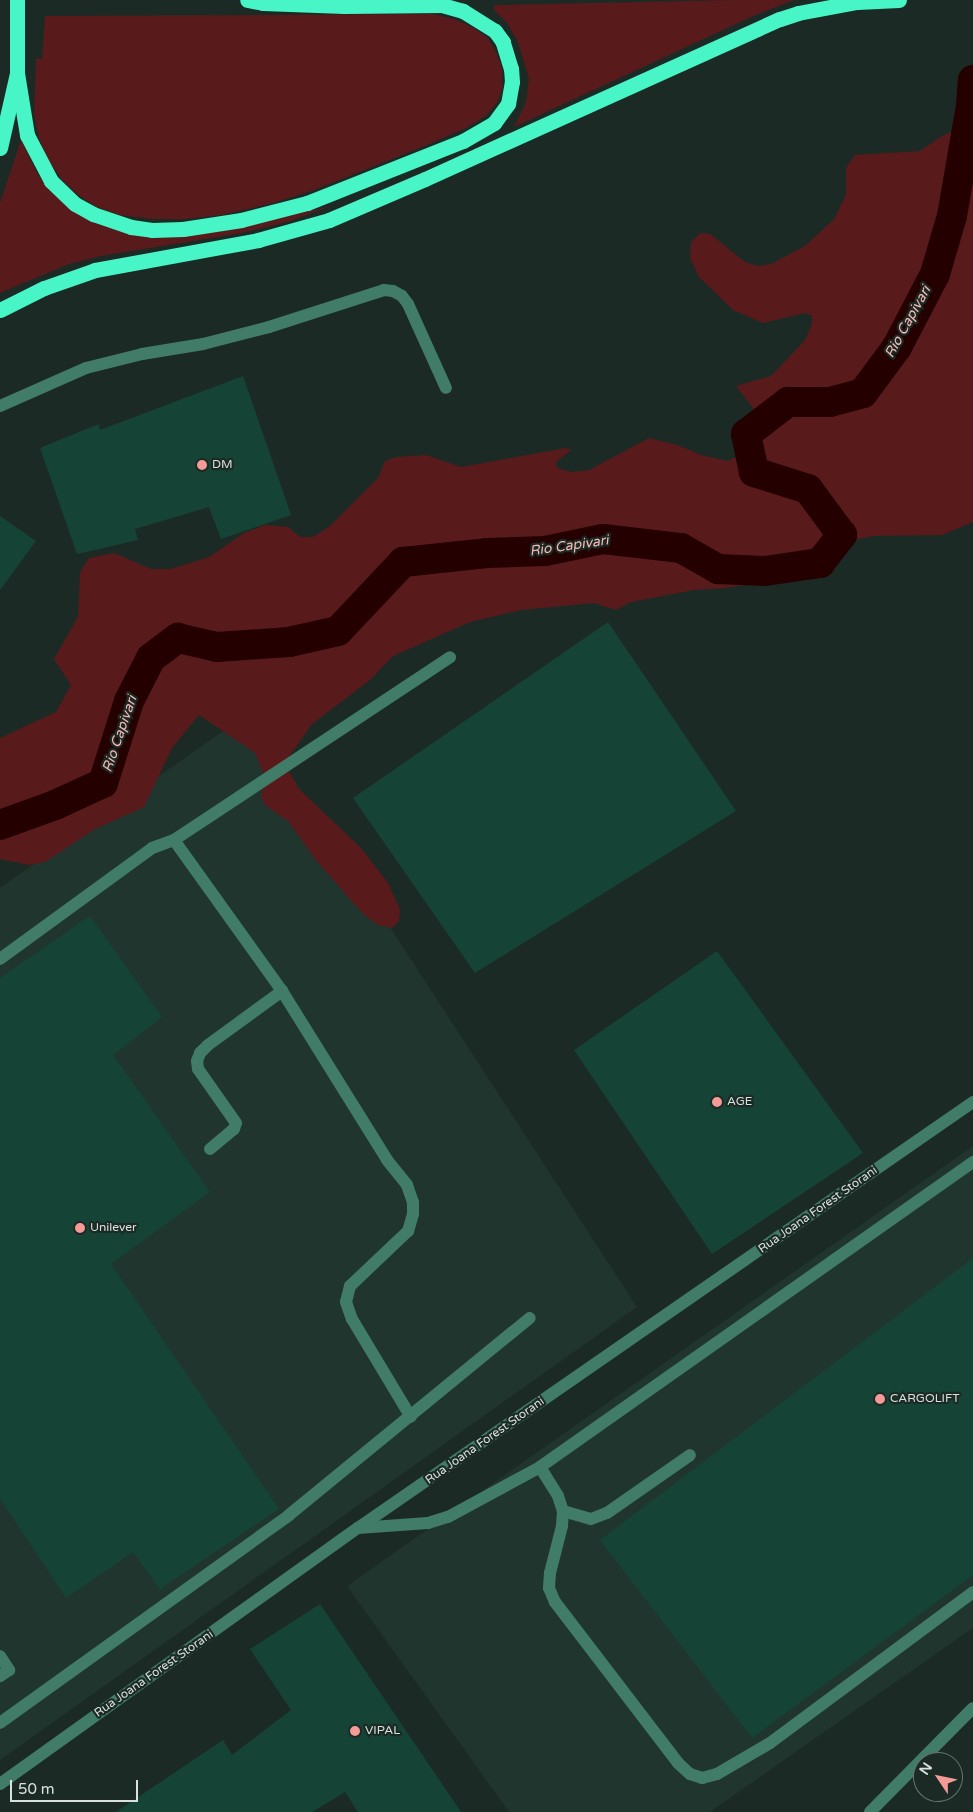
<!DOCTYPE html>
<html>
<head>
<meta charset="utf-8">
<style>
  body { margin:0 }
  #map { position:relative; width:973px; height:1812px; overflow:hidden; background:#1c2a25; font-family:"Varela Round",sans-serif }
  div>[style] { position:absolute }
  [style*='--x'] { left:calc(var(--x)*1px); top:calc(var(--y)*1px); width:calc(var(--w)*1px); rotate:calc(var(--a)*1deg) }
  .built>* { inset:0; background:#20352e }
  .green>* { inset:0; background:#591a1b }
  .river>* { height:30px; margin:-15px; padding:0 15px; transform-origin:15px; border-radius:15px; background:#240000 }
  .building>* { inset:0; background:#154436 }
  .minor>* { height:12px; margin:-6px; padding:0 6px; transform-origin:6px; border-radius:6px; background:#417c69 }
  .highway>* { height:15px; margin:-7.5px; padding:0 7.5px; transform-origin:7.5px; border-radius:7.5px; background:#48f5c7 }
  .dots>* { width:14px; height:14px; translate:-50% -50%; box-sizing:border-box; border:2px solid #1c2a25; border-radius:50% }
  span { translate:-50% -50%; white-space:nowrap; text-align:center; line-height:1.15; -webkit-text-stroke:4.5px #1c2a25; paint-order:stroke }
  .poi-label { font-size:12px; color:#d8e1de }
  .left { translate:0 -50%; text-align:left }
  .street-label { font-size:12px; color:#d8e1de }
  .water-label { font-size:14px; color:#f9b9b5; font-style:italic }
  .north { position:absolute; left:913px; top:1752px; width:50px; height:50px; box-sizing:border-box; background:#1c2a25; border:1px solid #67736f; border-radius:50%; rotate:304deg; font-size:14px; font-weight:700; line-height:20px; text-align:center; color:#d8e1de }
  .north::after { content:''; display:block; margin:auto; width:18px; height:22px; background:#f59b97; clip-path:polygon(50% 0,100% 100%,50% 72%,0 100%) }
  .scale { position:absolute; left:10px; top:1780px; width:128px; height:22px; box-sizing:border-box; border:2px solid #d8e1de; border-top:0; padding-left:6px; font-size:15px; line-height:18px; white-space:nowrap; color:#d8e1de; -webkit-text-stroke:4px #1c2a25; paint-order:stroke }
</style>
</head>
<body>
<div id="map">
  <div class="built">
    <i style="clip-path:polygon(250px 712px,637px 1307px,0 1760px,0 888px)"></i>
    <i style="clip-path:polygon(973px 1146px,973px 1628px,710px 1812px,509px 1812px,347px 1586px)"></i>
  </div>
  <div class="green">
    <i style="clip-path:polygon(734px 0,794px 0,753px 16px,514px 127px,526px 102px,529px 79px,518px 42px,507px 23px,494px 10px,494px 5px)"></i>
    <i style="clip-path:polygon(433px 14px,454px 19px,472px 27px,488px 38px,496px 52px,502px 69px,502px 89px,498px 101px,487px 115px,466px 128px,427px 145px,314px 190px,273px 203px,221px 215px,185px 219px,151px 219px,120px 215px,97px 207px,78px 195px,62px 180px,49px 161px,39px 139px,34px 114px,36px 59px,42px 59px,45px 16px)"></i>
    <i style="clip-path:polygon(963px 127px,968px 129px,973px 127px,973px 522px,942px 535px,873px 536px,838px 543px,793px 573px,762px 582px,726px 588px,694px 590px,631px 602px,616px 610px,594px 603px,521px 610px,470px 622px,393px 656px,370px 680px,312px 724px,286px 761px,287px 768px,299px 789px,361px 848px,388px 883px,400px 910px,399px 921px,392px 928px,378px 925px,362px 913px,314px 858px,289px 822px,265px 805px,261px 796px,265px 777px,255px 753px,199px 715px,172px 748px,144px 807px,95px 829px,45px 862px,29px 865px,0 859px,0 738px,56px 712px,71px 685px,54px 659px,78px 617px,80px 572px,89px 558px,114px 553px,151px 569px,171px 569px,209px 557px,244px 533px,265px 525px,288px 527px,300px 537px,313px 537px,330px 526px,378px 478px,385px 461px,396px 457px,426px 455px,461px 467px,566px 448px,571px 450px,556px 462px,557px 468px,571px 472px,589px 470px,649px 438px,677px 445px,701px 455px,727px 461px,754px 449px,759px 416px,736px 386px,771px 376px,805px 340px,812px 324px,812px 316px,805px 313px,763px 323px,733px 310px,699px 277px,690px 258px,691px 242px,701px 233px,710px 234px,745px 262px,758px 266px,771px 264px,805px 246px,834px 219px,846px 195px,846px 168px,855px 155px,920px 151px,942px 136px)"></i>
    <i style="clip-path:polygon(21px 140px,38px 175px,51px 192px,94px 223px,125px 232px,254px 224px,331px 206px,287px 222px,241px 233px,101px 256px,69px 264px,0 293px,0 203px)"></i>
  </div>
  <div class="river">
    <i style="--x:0;--y:825;--w:59;--a:-20"></i>
    <i style="--x:55;--y:805;--w:53;--a:-24.6"></i>
    <i style="--x:103;--y:783;--w:86;--a:-72.4"></i>
    <i style="--x:129;--y:701;--w:48;--a:-62.9"></i>
    <i style="--x:151;--y:658;--w:34;--a:-37"></i>
    <i style="--x:178;--y:638;--w:40;--a:13"></i>
    <i style="--x:217;--y:647;--w:72;--a:-4"></i>
    <i style="--x:289;--y:642;--w:50;--a:-12.7"></i>
    <i style="--x:338;--y:631;--w:95;--a:-46.7"></i>
    <i style="--x:403;--y:562;--w:84;--a:-6.1"></i>
    <i style="--x:487;--y:553;--w:58;--a:-2"></i>
    <i style="--x:545;--y:551;--w:59;--a:-11.7"></i>
    <i style="--x:603;--y:539;--w:79;--a:6.6"></i>
    <i style="--x:681;--y:548;--w:43;--a:29.6"></i>
    <i style="--x:718;--y:569;--w:47;--a:2.4"></i>
    <i style="--x:765;--y:571;--w:56;--a:-8.3"></i>
    <i style="--x:820;--y:563;--w:36;--a:-52"></i>
    <i style="--x:842;--y:535;--w:57;--a:-126.5"></i>
    <i style="--x:808;--y:489;--w:57;--a:-162.5"></i>
    <i style="--x:754;--y:472;--w:39;--a:-102"></i>
    <i style="--x:746;--y:434;--w:53;--a:-37.3"></i>
    <i style="--x:788;--y:402;--w:42;--a:0"></i>
    <i style="--x:830;--y:402;--w:34;--a:-15"></i>
    <i style="--x:863;--y:393;--w:57;--a:-53.5"></i>
    <i style="--x:897;--y:347;--w:82;--a:-62.5"></i>
    <i style="--x:935;--y:274;--w:60;--a:-73.7"></i>
    <i style="--x:952;--y:216;--w:112;--a:-80.2"></i>
    <i style="--x:971;--y:106;--w:26;--a:-86"></i>
  </div>
  <div class="building">
    <i style="clip-path:polygon(243px 376px,291px 515px,221px 539px,209px 507px,135px 529px,138px 540px,77px 554px,40px 448px,99px 424px,100px 430px)"></i>
    <i style="clip-path:polygon(0 516px,36px 541px,0 590px)"></i>
    <i style="clip-path:polygon(608px 622px,736px 811px,475px 973px,353px 798px)"></i>
    <i style="clip-path:polygon(90px 916px,162px 1017px,113px 1055px,210px 1192px,111px 1264px,279px 1509px,160px 1589px,133px 1552px,66px 1598px,0 1499px,0 978px)"></i>
    <i style="clip-path:polygon(717px 951px,863px 1153px,712px 1254px,574px 1050px)"></i>
    <i style="clip-path:polygon(973px 1258px,973px 1575px,752px 1738px,600px 1540px)"></i>
    <i style="clip-path:polygon(320px 1604px,461px 1812px,358px 1812px,345px 1792px,312px 1812px,116px 1812px,223px 1740px,232px 1755px,291px 1710px,250px 1649px)"></i>
  </div>
  <div class="minor">
    <i style="--x:0;--y:406;--w:94;--a:-23.8"></i>
    <i style="--x:86;--y:368;--w:58;--a:-14"></i>
    <i style="--x:142;--y:354;--w:62;--a:-9.3"></i>
    <i style="--x:203;--y:344;--w:68;--a:-14.4"></i>
    <i style="--x:269;--y:327;--w:121;--a:-17.8"></i>
    <i style="--x:384;--y:290;--w:9;--a:6"></i>
    <i style="--x:393;--y:291;--w:10;--a:29"></i>
    <i style="--x:402;--y:296;--w:10;--a:53"></i>
    <i style="--x:408;--y:304;--w:92;--a:65.7"></i>
    <i style="--x:174;--y:840;--w:331;--a:-33.5"></i>
    <i style="--x:0;--y:959;--w:188;--a:-36.1"></i>
    <i style="--x:152;--y:848;--w:23;--a:-20"></i>
    <i style="--x:174;--y:840;--w:186;--a:54.4"></i>
    <i style="--x:282;--y:991;--w:199;--a:58.1"></i>
    <i style="--x:387;--y:1160;--w:32;--a:51"></i>
    <i style="--x:407;--y:1185;--w:18;--a:71"></i>
    <i style="--x:413;--y:1202;--w:12;--a:90"></i>
    <i style="--x:413;--y:1214;--w:18;--a:106"></i>
    <i style="--x:408;--y:1231;--w:80;--a:136.5"></i>
    <i style="--x:350;--y:1286;--w:16;--a:104"></i>
    <i style="--x:346;--y:1302;--w:18;--a:71"></i>
    <i style="--x:352;--y:1319;--w:114;--a:59"></i>
    <i style="--x:210;--y:1149;--w:31;--a:-40"></i>
    <i style="--x:234;--y:1129;--w:6;--a:-72"></i>
    <i style="--x:236;--y:1123;--w:66;--a:-125.1"></i>
    <i style="--x:198;--y:1069;--w:8;--a:-97"></i>
    <i style="--x:197;--y:1061;--w:9;--a:-69"></i>
    <i style="--x:200;--y:1053;--w:11;--a:-45"></i>
    <i style="--x:208;--y:1045;--w:92;--a:-36.1"></i>
    <i style="--x:540;--y:1467;--w:34;--a:58"></i>
    <i style="--x:558;--y:1496;--w:16;--a:72"></i>
    <i style="--x:563;--y:1511;--w:15;--a:94"></i>
    <i style="--x:562;--y:1526;--w:49;--a:104.3"></i>
    <i style="--x:550;--y:1573;--w:15;--a:94"></i>
    <i style="--x:549;--y:1588;--w:15;--a:67"></i>
    <i style="--x:555;--y:1602;--w:203;--a:52.6"></i>
    <i style="--x:678;--y:1763;--w:16;--a:43"></i>
    <i style="--x:690;--y:1774;--w:13;--a:18"></i>
    <i style="--x:702;--y:1778;--w:16;--a:-15"></i>
    <i style="--x:717;--y:1774;--w:61;--a:-30.3"></i>
    <i style="--x:770;--y:1743;--w:253;--a:-36.6"></i>
    <i style="--x:563;--y:1511;--w:29;--a:16"></i>
    <i style="--x:591;--y:1519;--w:17;--a:-21"></i>
    <i style="--x:607;--y:1513;--w:101;--a:-34.9"></i>
    <i style="--x:358;--y:1528;--w:70;--a:-4.1"></i>
    <i style="--x:428;--y:1523;--w:21;--a:-17"></i>
    <i style="--x:448;--y:1517;--w:105;--a:-28.5"></i>
    <i style="--x:540;--y:1467;--w:530;--a:-35.16"></i>
    <i style="--x:0;--y:1656;--w:17;--a:57"></i>
    <i style="--x:9;--y:1670;--w:11;--a:146"></i>
    <i style="--x:0;--y:1723;--w:356;--a:-35.7"></i>
    <i style="--x:289;--y:1515;--w:311;--a:-39.3"></i>
    <i style="--x:0;--y:1784;--w:440;--a:-35.6"></i>
    <i style="--x:358;--y:1528;--w:748;--a:-34.71"></i>
    <i style="--x:870;--y:1812;--w:146;--a:-45.3"></i>
  </div>
  <div class="highway">
    <i style="--x:17;--y:73;--w:63;--a:80.8"></i>
    <i style="--x:27;--y:135;--w:52;--a:62.4"></i>
    <i style="--x:51;--y:181;--w:33;--a:44"></i>
    <i style="--x:75;--y:204;--w:21;--a:29"></i>
    <i style="--x:93;--y:214;--w:40;--a:18.9"></i>
    <i style="--x:131;--y:227;--w:21;--a:8"></i>
    <i style="--x:152;--y:230;--w:31;--a:-2"></i>
    <i style="--x:183;--y:229;--w:59;--a:-8.8"></i>
    <i style="--x:241;--y:220;--w:68;--a:-14.4"></i>
    <i style="--x:307;--y:203;--w:168;--a:-21.7"></i>
    <i style="--x:463;--y:141;--w:36;--a:-30"></i>
    <i style="--x:494;--y:123;--w:24;--a:-54"></i>
    <i style="--x:508;--y:104;--w:22;--a:-80"></i>
    <i style="--x:512;--y:82;--w:13;--a:-94"></i>
    <i style="--x:511;--y:69;--w:28;--a:-107"></i>
    <i style="--x:503;--y:42;--w:14;--a:-126"></i>
    <i style="--x:495;--y:31;--w:38;--a:-148"></i>
    <i style="--x:463;--y:11;--w:22;--a:-164"></i>
    <i style="--x:442;--y:5;--w:98;--a:179.4"></i>
    <i style="--x:344;--y:6;--w:81;--a:-177.9"></i>
    <i style="--x:263;--y:3;--w:16;--a:-169"></i>
    <i style="--x:0;--y:148;--w:77;--a:-77.2"></i>
    <i style="--x:17;--y:73;--w:73;--a:-90"></i>
    <i style="--x:0;--y:310;--w:49;--a:-26.6"></i>
    <i style="--x:44;--y:288;--w:54;--a:-19.4"></i>
    <i style="--x:95;--y:270;--w:166;--a:-10.4"></i>
    <i style="--x:258;--y:240;--w:74;--a:-15.7"></i>
    <i style="--x:329;--y:220;--w:104;--a:-23.1"></i>
    <i style="--x:425;--y:179;--w:389;--a:-24.3"></i>
    <i style="--x:780;--y:19;--w:19;--a:-18"></i>
    <i style="--x:798;--y:13;--w:60;--a:-10.6"></i>
    <i style="--x:857;--y:2;--w:42;--a:-2.7"></i>
  </div>
  <div class="dots">
    <i style="left:202px;top:465px;background:#f59b97"></i>
    <i style="left:717px;top:1102px;background:#f59b97"></i>
    <i style="left:80px;top:1228px;background:#f59b97"></i>
    <i style="left:880px;top:1399px;background:#f59b97"></i>
    <i style="left:355px;top:1731px;background:#f59b97"></i>
  </div>
  <div class="poi-label">
    <span class="left" style="left:212px;top:465px">DM</span>
    <span class="left" style="left:727px;top:1102px">AGE</span>
    <span class="left" style="left:90px;top:1228px">Unilever</span>
    <span class="left" style="left:890px;top:1399px">CARGOLIFT</span>
    <span class="left" style="left:365px;top:1731px">VIPAL</span>
  </div>
  <div class="street-label">
    <span style="left:818px;top:1210px;rotate:-35deg">Rua Joana Forest Storani</span>
    <span style="left:485px;top:1441px;rotate:-35deg">Rua Joana Forest Storani</span>
    <span style="left:154px;top:1674px;rotate:-35deg">Rua Joana Forest Storani</span>
  </div>
  <div class="water-label">
    <span style="left:908px;top:322px;rotate:-61deg">Rio Capivari</span>
    <span style="left:569px;top:546px;rotate:-8deg">Rio Capivari</span>
    <span style="left:120px;top:734px;rotate:-71deg">Rio Capivari</span>
  </div>
  <div class="north">N</div>
  <div class="scale">50 m</div>
</div>
</body>
</html>
